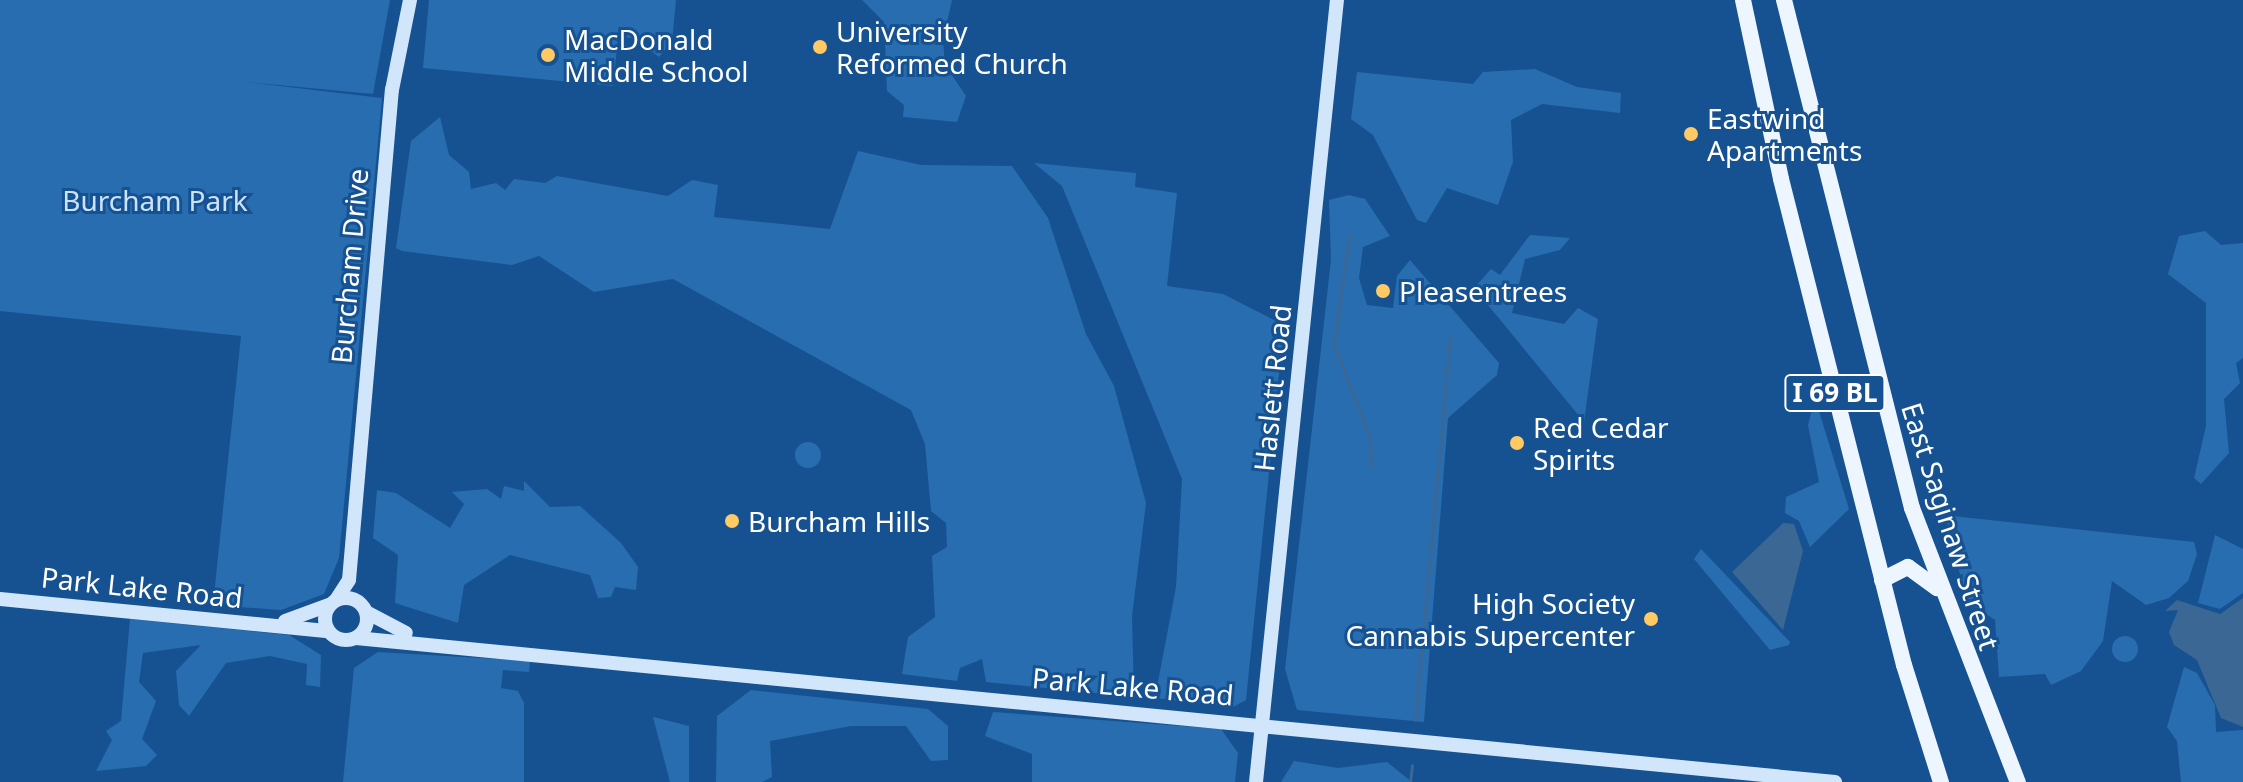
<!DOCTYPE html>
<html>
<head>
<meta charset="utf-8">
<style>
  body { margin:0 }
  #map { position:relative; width:2243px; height:782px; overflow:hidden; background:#165291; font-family:"Noto Sans",sans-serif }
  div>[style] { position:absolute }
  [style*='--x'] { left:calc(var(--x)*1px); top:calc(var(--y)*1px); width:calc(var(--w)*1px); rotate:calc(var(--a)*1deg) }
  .green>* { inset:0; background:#286db0 }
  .round { border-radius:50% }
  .water>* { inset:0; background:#3b6794 }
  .stream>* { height:3px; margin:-1.5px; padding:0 1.5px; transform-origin:1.5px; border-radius:1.5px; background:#3b6794 }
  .secondary>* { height:14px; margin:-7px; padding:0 7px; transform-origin:7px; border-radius:7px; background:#d1e6fb }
  .secondary>.ring { margin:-7px; padding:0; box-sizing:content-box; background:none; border:14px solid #d1e6fb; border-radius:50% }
  .primary>* { height:16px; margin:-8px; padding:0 8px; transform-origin:8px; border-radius:8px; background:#edf5ff }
  .dots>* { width:22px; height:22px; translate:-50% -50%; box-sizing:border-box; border:4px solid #165291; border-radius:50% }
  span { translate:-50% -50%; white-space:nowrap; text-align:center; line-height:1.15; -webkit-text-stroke:6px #165291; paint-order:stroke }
  .shield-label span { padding:2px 6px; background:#165291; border:2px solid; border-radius:6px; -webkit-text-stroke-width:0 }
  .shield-label { font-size:26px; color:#fff; font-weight:700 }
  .poi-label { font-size:28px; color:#fff }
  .left { translate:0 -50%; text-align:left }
  .right { translate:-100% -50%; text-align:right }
  .park-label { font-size:28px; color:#cae3fc }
  .street-label { font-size:28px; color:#fff }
</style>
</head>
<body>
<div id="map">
  <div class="green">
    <i style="clip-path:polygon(0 0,390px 0,373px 94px,236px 81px,382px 98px,339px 558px,324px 594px,281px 610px,213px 605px,241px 336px,0 311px)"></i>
    <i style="clip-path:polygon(429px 0,676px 0,672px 42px,659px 57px,648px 49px,651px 37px,618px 38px,613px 86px,423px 68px)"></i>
    <i style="clip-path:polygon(862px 0,952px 0,943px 40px,945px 65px,966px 96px,957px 122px,903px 117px,904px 105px,887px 91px,884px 22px)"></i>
    <i style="clip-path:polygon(1535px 69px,1577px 87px,1621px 93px,1620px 113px,1542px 104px,1511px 120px,1513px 162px,1498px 205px,1447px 188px,1426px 223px,1417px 220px,1373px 135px,1351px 119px,1357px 72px,1473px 84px,1483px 72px)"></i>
    <i style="clip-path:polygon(440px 117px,449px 155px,469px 172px,471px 189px,496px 183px,505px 190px,514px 179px,545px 183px,557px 176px,668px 196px,692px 180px,718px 185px,714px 217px,830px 229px,858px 151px,921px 165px,1012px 166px,1048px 218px,1086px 334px,1114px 386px,1146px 503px,1132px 616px,1134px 697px,986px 682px,982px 659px,960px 668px,957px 681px,902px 674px,908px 637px,935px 617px,932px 556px,947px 547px,946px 523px,931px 511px,925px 444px,911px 410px,673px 279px,594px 292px,539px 256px,512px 265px,402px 251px,396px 248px,411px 141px)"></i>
    <i style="clip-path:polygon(1034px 163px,1136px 173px,1135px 187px,1177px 193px,1167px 286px,1223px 294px,1284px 325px,1246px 700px,1233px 707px,1155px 698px,1176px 587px,1182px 479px,1062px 186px)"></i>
    <i style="clip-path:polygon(1349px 195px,1365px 199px,1390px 236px,1363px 247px,1359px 278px,1367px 305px,1393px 308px,1397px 276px,1410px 260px,1499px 363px,1497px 375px,1448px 418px,1424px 722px,1297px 710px,1285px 669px,1331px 260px,1329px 200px)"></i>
    <i style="clip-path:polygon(2205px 231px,2221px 245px,2243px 243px,2243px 358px,2236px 363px,2240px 383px,2224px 399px,2229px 453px,2201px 484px,2194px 478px,2206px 426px,2206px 303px,2168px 274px,2179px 236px)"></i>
    <i style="clip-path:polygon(1530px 235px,1570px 238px,1560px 250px,1525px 259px,1512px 313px,1564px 324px,1578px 308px,1598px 319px,1584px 422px,1474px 288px,1491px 269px,1500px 275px)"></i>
    <i style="clip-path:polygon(1815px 398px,1849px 509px,1810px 547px,1799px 521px,1785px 513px,1786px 497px,1819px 482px,1808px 425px)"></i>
    <i class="round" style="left:795px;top:442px;width:26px;height:26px"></i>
    <i style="clip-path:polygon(524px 481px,550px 507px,580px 506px,621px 543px,638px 567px,636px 590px,615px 587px,611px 597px,598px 598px,590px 575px,510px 555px,464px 585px,458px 623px,395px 603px,398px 555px,373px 538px,377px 490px,396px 493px,450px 528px,464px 504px,452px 492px,487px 489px,501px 499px,504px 486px,524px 491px)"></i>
    <i style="clip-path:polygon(1952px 516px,2194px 542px,2197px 554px,2188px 581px,2169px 598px,2146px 605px,2112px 581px,2103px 641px,2081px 671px,2051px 685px,2045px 674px,1999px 677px,1995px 620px,1967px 602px,1947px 523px)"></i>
    <i style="clip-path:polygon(2215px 535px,2243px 549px,2243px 593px,2220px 609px,2198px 603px)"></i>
    <i style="clip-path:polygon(1701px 549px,1790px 642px,1789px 645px,1770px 650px,1694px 559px)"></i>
    <i style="clip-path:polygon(130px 619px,289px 635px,321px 655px,320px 687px,306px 685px,307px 664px,270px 656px,226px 663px,189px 716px,179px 705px,176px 671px,201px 645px,143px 653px,139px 682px,156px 701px,142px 739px,157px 755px,146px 766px,96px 771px,112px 740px,106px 731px,121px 721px)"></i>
    <i class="round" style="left:2112px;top:636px;width:26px;height:26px"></i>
    <i style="clip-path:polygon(378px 652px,530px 661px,529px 672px,503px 670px,501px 688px,518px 691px,524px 703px,524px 782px,343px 782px,354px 668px)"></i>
    <i style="clip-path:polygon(2184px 667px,2197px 673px,2215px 705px,2216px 732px,2243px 730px,2243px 782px,2181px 782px,2177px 741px,2167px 727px)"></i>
    <i style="clip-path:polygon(751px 690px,928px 709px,948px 726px,948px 760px,931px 761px,906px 726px,851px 726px,770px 741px,772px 777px,762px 782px,716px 782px,717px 716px)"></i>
    <i style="clip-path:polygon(993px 712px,1221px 729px,1238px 753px,1235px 782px,1032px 782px,1032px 754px,985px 736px)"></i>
    <i style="clip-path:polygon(653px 717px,689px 726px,689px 782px,670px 782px)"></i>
    <i style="clip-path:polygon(1294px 761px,1338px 768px,1387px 762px,1412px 782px,1281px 782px)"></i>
  </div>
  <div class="water">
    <i style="clip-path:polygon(1783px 523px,1794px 524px,1803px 551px,1783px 630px,1732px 572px)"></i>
    <i style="clip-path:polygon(2243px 598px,2243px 727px,2221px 718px,2197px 660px,2174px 645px,2169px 632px,2178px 610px,2165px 611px,2177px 600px,2220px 614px)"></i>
  </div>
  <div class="stream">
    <i style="--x:1349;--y:235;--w:111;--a:97.8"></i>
    <i style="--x:1334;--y:345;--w:100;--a:68.8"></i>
    <i style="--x:1370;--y:438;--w:27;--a:88"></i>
    <i style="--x:1415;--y:720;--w:386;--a:-84.8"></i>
    <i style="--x:1410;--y:782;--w:17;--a:-83"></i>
  </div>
  <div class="secondary">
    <i class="ring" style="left:325px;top:598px;width:28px;height:28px"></i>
    <i style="--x:0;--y:599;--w:330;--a:5.6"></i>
    <i style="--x:336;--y:600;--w:24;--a:-57"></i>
    <i style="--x:349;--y:580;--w:492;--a:-85"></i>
    <i style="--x:392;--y:90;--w:92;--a:-78.7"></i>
    <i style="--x:366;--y:612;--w:45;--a:27.7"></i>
    <i style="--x:285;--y:621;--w:47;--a:-20"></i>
    <i style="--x:356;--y:638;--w:1486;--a:5.56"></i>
    <i style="--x:1256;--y:782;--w:786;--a:-84.09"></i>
  </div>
  <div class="primary">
    <i style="--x:1743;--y:0;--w:183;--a:78"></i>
    <i style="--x:1781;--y:179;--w:501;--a:75.8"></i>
    <i style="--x:1904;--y:665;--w:123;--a:72.5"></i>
    <i style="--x:1784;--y:0;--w:524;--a:75.86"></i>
    <i style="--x:1912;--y:508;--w:294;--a:68.9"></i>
    <i style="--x:1882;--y:580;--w:29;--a:-27"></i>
    <i style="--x:1908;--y:567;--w:36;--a:36"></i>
  </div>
  <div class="dots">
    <i style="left:820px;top:47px;background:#ffc963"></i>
    <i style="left:548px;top:55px;background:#ffc963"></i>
    <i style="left:1691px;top:134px;background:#ffc963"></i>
    <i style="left:1383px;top:291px;background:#ffc963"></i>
    <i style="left:1517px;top:443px;background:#ffc963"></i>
    <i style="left:732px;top:521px;background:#ffc963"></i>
    <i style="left:1651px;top:619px;background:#ffc963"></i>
  </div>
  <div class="shield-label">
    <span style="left:1835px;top:393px">I 69 BL</span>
  </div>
  <div class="poi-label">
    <span class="left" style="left:836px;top:47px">University<br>Reformed Church</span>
    <span class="left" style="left:564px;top:55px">MacDonald<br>Middle School</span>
    <span class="left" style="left:1707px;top:134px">Eastwind<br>Apartments</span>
    <span class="left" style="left:1399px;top:291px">Pleasentrees</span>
    <span class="left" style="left:1533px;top:443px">Red Cedar<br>Spirits</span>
    <span class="left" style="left:748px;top:521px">Burcham Hills</span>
    <span class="right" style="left:1635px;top:619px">High Society<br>Cannabis Supercenter</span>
  </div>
  <div class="park-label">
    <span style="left:155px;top:200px">Burcham Park</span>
  </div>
  <div class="street-label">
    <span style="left:349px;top:266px;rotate:-85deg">Burcham Drive</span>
    <span style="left:1272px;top:388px;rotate:-84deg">Haslett Road</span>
    <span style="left:1951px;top:526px;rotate:72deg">East Saginaw Street</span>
    <span style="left:142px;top:587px;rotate:6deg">Park Lake Road</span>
    <span style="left:1133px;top:686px;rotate:5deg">Park Lake Road</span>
  </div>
</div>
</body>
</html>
